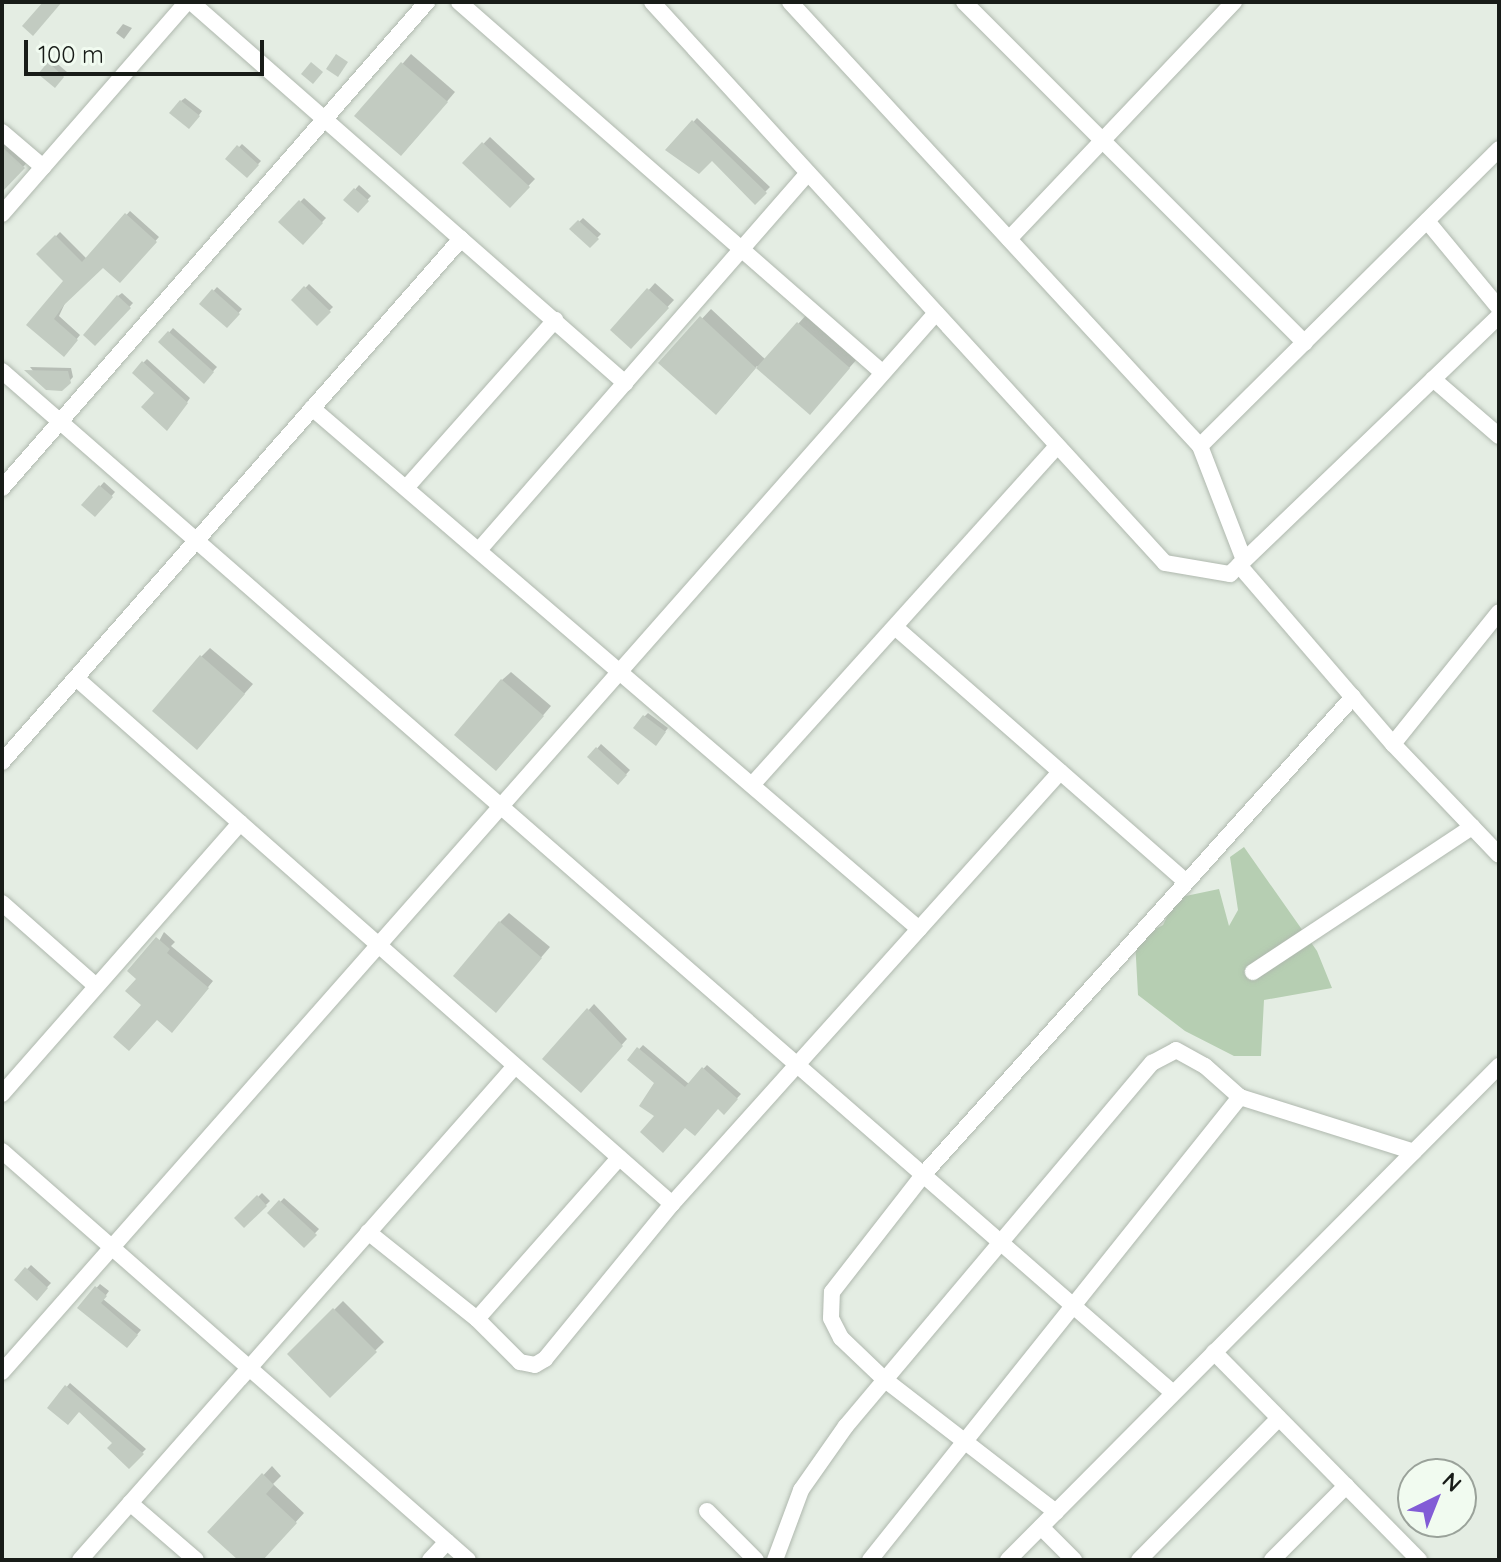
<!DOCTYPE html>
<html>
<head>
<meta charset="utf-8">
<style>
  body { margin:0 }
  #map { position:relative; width:1501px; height:1562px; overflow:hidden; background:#e4ede3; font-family:Quicksand,sans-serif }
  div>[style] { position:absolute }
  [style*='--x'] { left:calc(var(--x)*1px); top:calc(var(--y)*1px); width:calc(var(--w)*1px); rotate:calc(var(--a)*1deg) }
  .green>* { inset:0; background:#b6ceb2 }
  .shadow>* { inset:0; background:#0003 }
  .building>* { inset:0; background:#c2cbc1 }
  .roads { filter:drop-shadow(0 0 2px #afb8ae) drop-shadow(0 0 2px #afb8ae) }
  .minor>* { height:16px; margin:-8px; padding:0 8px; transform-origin:8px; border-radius:8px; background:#fff }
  span { translate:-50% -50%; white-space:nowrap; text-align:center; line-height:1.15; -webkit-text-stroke:7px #f1fbf0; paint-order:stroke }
  .frame { position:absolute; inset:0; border:4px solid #181c18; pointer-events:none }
  .north { position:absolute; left:1397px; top:1458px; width:80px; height:80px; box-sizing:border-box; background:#f1fbf0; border:2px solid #9aa29a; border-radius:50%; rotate:43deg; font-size:22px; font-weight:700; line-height:32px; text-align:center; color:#181c18 }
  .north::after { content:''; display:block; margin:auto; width:28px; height:36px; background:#825cd6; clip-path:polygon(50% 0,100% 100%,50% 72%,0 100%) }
  .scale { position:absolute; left:24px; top:40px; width:240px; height:36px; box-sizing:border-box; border:4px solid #181c18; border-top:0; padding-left:10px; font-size:24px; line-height:28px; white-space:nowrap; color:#181c18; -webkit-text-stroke:6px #f1fbf0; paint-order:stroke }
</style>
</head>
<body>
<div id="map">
  <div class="green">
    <i style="clip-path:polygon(1244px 847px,1317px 951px,1332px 988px,1264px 1000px,1261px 1056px,1234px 1056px,1185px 1031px,1138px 995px,1135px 940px,1163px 925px,1176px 898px,1219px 889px,1229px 926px,1238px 910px,1230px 857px)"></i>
  </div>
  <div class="shadow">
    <i style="clip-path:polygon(123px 24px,132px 28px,124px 39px,116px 33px)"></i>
    <i style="clip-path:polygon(411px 54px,455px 92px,410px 145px,357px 116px)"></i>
    <i style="clip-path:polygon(53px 60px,67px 72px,55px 86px,41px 74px)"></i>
    <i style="clip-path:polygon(185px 98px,202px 111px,193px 123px,181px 101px)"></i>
    <i style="clip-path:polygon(697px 118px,770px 187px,755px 202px,712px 158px,668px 150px)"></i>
    <i style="clip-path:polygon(2px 130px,32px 157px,2px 190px)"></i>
    <i style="clip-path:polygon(490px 137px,535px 179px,510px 205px,465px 163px)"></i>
    <i style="clip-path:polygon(242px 144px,261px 161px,247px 176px,228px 159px)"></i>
    <i style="clip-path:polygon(359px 185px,371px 196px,358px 210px,346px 200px)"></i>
    <i style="clip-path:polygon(304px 198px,326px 218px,303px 242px,281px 222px)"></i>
    <i style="clip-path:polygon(130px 211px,159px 237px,120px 280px,103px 265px,67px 299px,59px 316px,80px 335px,67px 351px,29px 325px,66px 281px,39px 254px,60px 232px,87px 259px)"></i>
    <i style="clip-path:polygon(583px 218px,601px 234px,590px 245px,572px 229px)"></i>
    <i style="clip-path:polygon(655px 283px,674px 300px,631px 346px,613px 330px)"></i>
    <i style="clip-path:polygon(309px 284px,333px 307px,317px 323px,294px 300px)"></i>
    <i style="clip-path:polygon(217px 287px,242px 309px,227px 326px,202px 304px)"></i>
    <i style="clip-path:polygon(122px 293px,133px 303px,95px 344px,118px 296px)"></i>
    <i style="clip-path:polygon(711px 309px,766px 360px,807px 314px,858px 358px,810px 412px,757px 366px,725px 404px,661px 363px)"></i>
    <i style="clip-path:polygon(173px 328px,217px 367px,204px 381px,161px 342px)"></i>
    <i style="clip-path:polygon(147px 359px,190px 398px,171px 425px,157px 393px,134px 372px)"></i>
    <i style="clip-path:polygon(30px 367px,71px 368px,73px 377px,62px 389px,47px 388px)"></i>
    <i style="clip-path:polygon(104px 482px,115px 492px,95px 515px,84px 505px)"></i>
    <i style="clip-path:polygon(210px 648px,253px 684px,205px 738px,201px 657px)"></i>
    <i style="clip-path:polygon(511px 672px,551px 706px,505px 760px,502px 680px)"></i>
    <i style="clip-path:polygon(648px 713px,668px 728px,659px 739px,644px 717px)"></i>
    <i style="clip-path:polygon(601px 744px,630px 770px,618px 783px,590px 757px)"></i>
    <i style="clip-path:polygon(509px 913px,550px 947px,504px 1001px,500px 922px)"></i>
    <i style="clip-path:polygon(164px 932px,175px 942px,171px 946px,213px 981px,178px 1024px,157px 1017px,144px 1005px,139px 978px)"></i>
    <i style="clip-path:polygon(594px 1004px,627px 1039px,586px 1085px,545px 1059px)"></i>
    <i style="clip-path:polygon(643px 1045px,689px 1084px,707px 1065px,741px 1094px,724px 1112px,718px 1107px,685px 1125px,657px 1115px,656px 1082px,629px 1060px)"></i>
    <i style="clip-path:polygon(262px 1193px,270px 1201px,244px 1226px,237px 1218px)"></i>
    <i style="clip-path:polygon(284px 1198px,319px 1229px,304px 1245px,270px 1213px)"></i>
    <i style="clip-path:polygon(31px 1265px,51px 1283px,37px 1298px,17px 1280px)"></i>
    <i style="clip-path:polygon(100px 1284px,109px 1291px,103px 1299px,141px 1330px,127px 1346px,80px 1307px)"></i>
    <i style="clip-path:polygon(343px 1301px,384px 1342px,330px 1395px,290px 1354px)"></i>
    <i style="clip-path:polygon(70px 1383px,146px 1449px,129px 1466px,115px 1443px,80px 1410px,50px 1407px)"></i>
    <i style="clip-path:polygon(272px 1466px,281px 1476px,273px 1484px,304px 1513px,261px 1560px,241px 1560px,210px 1532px)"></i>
  </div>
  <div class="building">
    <i style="clip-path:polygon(43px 2px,62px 2px,33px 36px,22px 26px)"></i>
    <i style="clip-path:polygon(336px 54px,348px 62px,338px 77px,326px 69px)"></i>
    <i style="clip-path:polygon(48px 62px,64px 77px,55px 88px,38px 74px)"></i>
    <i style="clip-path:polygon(311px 62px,323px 72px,313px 84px,301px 74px)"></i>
    <i style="clip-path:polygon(401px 62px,448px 102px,401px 156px,354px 116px)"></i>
    <i style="clip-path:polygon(180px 100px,200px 116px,189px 129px,169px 113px)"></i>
    <i style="clip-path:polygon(692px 120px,767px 193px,755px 205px,712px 161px,699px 174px,665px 150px)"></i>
    <i style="clip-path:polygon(482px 142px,530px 187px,510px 208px,462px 163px)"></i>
    <i style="clip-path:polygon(237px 145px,259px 165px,247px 178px,225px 159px)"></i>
    <i style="clip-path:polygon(2px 147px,25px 168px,2px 192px)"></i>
    <i style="clip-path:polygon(354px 188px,369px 201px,358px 213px,343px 200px)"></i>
    <i style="clip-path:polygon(299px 200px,323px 223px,303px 245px,278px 222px)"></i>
    <i style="clip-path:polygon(125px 213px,157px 242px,120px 283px,103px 268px,64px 305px,54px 319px,78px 340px,64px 357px,26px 325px,63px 281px,36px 254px,55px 235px,82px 262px)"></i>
    <i style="clip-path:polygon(578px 220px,599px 239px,590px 248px,569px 229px)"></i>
    <i style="clip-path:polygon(304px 286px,331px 312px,317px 326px,291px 300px)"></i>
    <i style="clip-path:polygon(647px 288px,669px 308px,631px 349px,610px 330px)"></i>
    <i style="clip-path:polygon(212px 289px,240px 314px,227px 328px,199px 304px)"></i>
    <i style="clip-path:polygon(117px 295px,131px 308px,95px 346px,83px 335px)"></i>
    <i style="clip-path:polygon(700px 316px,756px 368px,716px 415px,658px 363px)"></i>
    <i style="clip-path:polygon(797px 322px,850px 368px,810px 415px,756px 368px)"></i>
    <i style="clip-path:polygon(168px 331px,214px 372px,204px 384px,158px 342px)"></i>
    <i style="clip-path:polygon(142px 361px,188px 403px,167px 431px,141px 407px,154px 393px,132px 373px)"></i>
    <i style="clip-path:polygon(24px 370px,68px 371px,71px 383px,62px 391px,46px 390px)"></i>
    <i style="clip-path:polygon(99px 485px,113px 497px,95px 517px,81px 505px)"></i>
    <i style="clip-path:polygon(200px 655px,245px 694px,197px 750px,152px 711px)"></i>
    <i style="clip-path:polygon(501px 679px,544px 716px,496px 771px,454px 735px)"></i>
    <i style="clip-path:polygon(643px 715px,666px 732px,656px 746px,633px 728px)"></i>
    <i style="clip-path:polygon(596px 747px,627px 775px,618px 785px,587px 757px)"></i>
    <i style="clip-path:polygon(499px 921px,542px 958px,496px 1013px,453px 976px)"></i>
    <i style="clip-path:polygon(156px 937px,170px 949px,167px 953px,209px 988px,172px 1033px,157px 1020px,129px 1051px,113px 1037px,141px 1005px,125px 991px,136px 979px,127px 971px)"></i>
    <i style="clip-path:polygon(587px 1008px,623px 1046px,581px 1093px,542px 1059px)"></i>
    <i style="clip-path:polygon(637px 1047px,685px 1087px,702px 1067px,738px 1099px,724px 1115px,718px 1109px,695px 1136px,685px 1128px,663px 1153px,640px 1132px,654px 1116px,639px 1106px,654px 1083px,627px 1060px)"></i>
    <i style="clip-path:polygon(257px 1195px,267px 1206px,244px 1228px,234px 1218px)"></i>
    <i style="clip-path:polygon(279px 1200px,317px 1235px,304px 1248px,267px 1213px)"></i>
    <i style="clip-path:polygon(25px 1267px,48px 1288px,37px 1301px,14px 1280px)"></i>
    <i style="clip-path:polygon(95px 1286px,107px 1296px,101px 1303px,138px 1335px,127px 1348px,77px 1308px)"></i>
    <i style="clip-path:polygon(333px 1308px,377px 1352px,330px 1398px,287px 1354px)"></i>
    <i style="clip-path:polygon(65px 1385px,144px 1454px,129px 1469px,107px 1448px,112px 1443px,79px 1412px,68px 1425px,47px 1408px)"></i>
    <i style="clip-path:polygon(262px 1473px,274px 1485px,266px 1494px,297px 1523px,263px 1560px,238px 1560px,207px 1532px)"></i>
  </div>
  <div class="roads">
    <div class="minor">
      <i style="--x:191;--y:2;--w:578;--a:41.28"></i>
      <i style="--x:459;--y:2;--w:563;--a:41.19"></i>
      <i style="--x:652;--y:2;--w:760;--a:47.56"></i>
      <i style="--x:1165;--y:563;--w:66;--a:9.6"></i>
      <i style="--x:1230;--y:574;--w:373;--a:-43.8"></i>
      <i style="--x:790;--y:2;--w:604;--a:47.28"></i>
      <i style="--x:1200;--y:446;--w:122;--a:68.9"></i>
      <i style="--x:964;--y:2;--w:482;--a:45"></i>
      <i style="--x:2;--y:132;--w:54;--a:40.5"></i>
      <i style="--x:2;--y:214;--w:281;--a:-48.9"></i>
      <i style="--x:1427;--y:221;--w:113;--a:50.4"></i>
      <i style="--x:1009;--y:239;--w:327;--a:-46.5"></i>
      <i style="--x:2;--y:371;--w:1554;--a:41.11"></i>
      <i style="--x:1433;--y:379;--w:87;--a:40.8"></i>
      <i style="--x:312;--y:408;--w:800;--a:40.64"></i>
      <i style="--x:1200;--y:446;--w:421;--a:-44.8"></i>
      <i style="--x:2;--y:488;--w:646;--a:-48.83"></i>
      <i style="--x:406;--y:488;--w:225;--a:-48.4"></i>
      <i style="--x:479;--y:550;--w:500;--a:-48.89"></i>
      <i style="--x:1239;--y:565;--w:236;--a:49.3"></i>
      <i style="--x:1393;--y:744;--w:153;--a:46.3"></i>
      <i style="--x:895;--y:627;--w:387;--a:41.2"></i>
      <i style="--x:76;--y:678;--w:795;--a:41.43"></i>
      <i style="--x:1393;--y:744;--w:169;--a:-51.2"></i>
      <i style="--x:2;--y:762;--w:696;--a:-48.73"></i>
      <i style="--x:752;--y:785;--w:456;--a:-48"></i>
      <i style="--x:2;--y:903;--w:125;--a:41.4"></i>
      <i style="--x:1253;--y:972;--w:263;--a:-33.5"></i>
      <i style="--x:2;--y:1094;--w:361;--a:-48.7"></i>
      <i style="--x:2;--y:1151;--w:620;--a:41.27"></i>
      <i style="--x:368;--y:1232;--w:139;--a:38.6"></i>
      <i style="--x:477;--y:1319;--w:61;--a:45"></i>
      <i style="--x:520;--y:1362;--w:15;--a:11"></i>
      <i style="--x:535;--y:1365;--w:12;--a:-31"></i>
      <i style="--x:545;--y:1359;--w:200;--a:-50.7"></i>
      <i style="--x:672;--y:1204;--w:581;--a:-48.07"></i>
      <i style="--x:477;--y:1319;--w:215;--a:-48.6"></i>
      <i style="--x:1214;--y:1352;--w:292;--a:45.4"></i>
      <i style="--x:2;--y:1372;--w:1412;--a:-48.59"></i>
      <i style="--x:130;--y:1503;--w:87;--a:40.8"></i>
      <i style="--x:707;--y:1511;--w:69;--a:45"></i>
      <i style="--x:1056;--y:1512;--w:216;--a:-142.3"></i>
      <i style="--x:885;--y:1380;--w:61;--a:-136.3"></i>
      <i style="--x:841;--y:1338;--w:22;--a:-117"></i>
      <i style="--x:831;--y:1318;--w:26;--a:-88"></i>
      <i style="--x:832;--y:1292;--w:148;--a:-52.1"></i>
      <i style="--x:923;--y:1175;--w:643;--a:-48.03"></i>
      <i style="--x:1041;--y:1527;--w:47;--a:45"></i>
      <i style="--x:80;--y:1560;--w:658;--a:-48.63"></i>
      <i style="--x:430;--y:1560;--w:25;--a:-47"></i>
      <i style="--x:775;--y:1560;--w:75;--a:-69.6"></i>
      <i style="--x:801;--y:1490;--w:78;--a:-54.9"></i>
      <i style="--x:846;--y:1426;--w:475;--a:-49.9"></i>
      <i style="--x:1152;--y:1063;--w:27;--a:-28"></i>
      <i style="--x:1176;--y:1050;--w:33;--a:29"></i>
      <i style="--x:1205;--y:1066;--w:47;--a:41.5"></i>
      <i style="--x:1240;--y:1097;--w:182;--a:17.5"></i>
      <i style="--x:870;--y:1560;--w:593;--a:-51.37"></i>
      <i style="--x:1008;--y:1560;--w:697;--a:-45.17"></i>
      <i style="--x:1139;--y:1560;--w:199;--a:-45.4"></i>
      <i style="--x:1272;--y:1560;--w:105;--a:-45"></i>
    </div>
  </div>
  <div class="frame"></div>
  <div class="north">N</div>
  <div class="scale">100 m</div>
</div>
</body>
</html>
